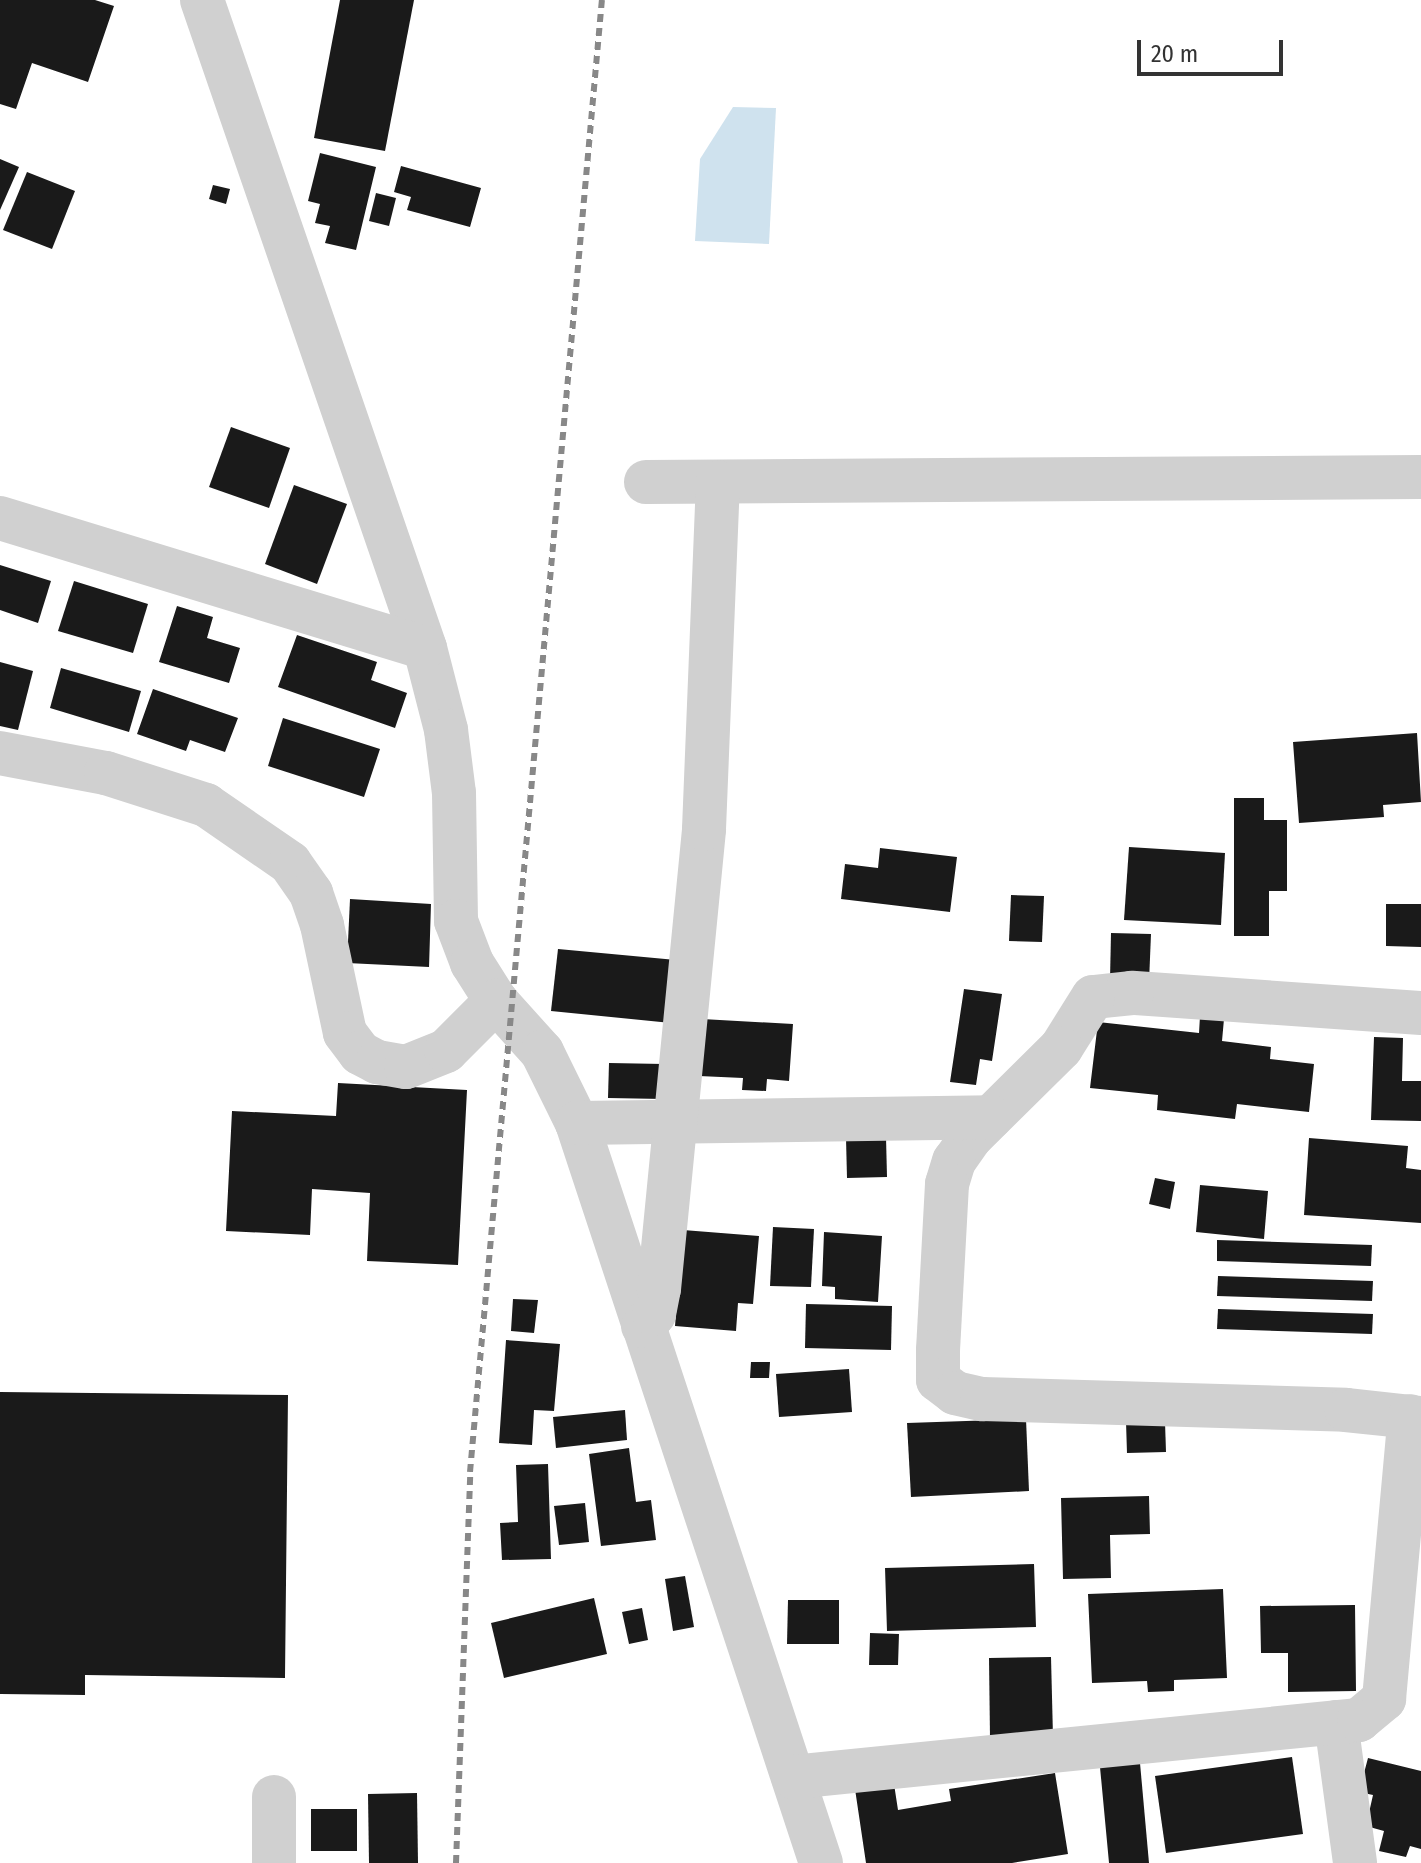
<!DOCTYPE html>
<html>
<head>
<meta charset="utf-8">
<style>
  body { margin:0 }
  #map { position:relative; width:1421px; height:1863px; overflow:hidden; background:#fff; font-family:"Fira Sans Condensed",sans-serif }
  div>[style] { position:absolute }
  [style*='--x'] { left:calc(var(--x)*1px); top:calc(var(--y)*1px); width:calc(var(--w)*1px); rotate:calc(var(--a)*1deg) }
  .water>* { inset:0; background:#cfe2ee }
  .building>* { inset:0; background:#1a1a1a }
  .minor>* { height:44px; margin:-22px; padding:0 22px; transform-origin:22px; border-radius:22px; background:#d0d0d0 }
  .rail>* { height:6px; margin-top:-3px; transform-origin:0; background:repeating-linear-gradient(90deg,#888 0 8px,transparent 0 14px) }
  span { translate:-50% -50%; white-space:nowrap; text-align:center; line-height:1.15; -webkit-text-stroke:8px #fff; paint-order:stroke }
  .scale { position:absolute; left:1137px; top:40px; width:146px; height:36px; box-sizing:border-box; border:4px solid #333; border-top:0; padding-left:10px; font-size:24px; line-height:28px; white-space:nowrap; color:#333; -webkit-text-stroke:6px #fff; paint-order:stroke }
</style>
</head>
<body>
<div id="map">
  <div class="water">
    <i style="clip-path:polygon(733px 107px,776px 108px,769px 244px,695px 241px,700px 159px)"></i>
  </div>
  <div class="building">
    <i style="clip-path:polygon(0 0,95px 0,114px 6px,88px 82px,32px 63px,16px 109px,0 104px)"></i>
    <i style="clip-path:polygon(340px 0,414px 0,385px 151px,314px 138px)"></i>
    <i style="clip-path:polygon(320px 153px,376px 167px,356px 250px,325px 243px,330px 226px,315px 223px,320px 204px,308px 201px)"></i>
    <i style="clip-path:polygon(0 159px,19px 167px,0 210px)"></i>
    <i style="clip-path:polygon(401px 166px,481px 188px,470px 227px,407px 210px,411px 197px,394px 192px)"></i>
    <i style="clip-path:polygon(27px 172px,75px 191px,52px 249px,3px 230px)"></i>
    <i style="clip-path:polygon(213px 185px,230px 189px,226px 204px,209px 199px)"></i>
    <i style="clip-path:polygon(376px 193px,396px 198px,389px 226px,369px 221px)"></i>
    <i style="clip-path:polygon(231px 427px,290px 448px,269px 508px,209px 487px)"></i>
    <i style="clip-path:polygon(294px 485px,347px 504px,317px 584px,265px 564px)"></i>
    <i style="clip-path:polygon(0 565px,51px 581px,38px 623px,0 610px)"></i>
    <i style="clip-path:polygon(74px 581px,148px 604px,133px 653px,58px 631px)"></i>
    <i style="clip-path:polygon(177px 606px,213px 617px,207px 638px,240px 648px,229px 683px,159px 662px)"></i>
    <i style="clip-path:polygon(297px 635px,377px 662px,371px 680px,407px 693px,395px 728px,278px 687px)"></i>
    <i style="clip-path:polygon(0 662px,33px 671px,18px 730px,0 726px)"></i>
    <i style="clip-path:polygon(61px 668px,141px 691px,129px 732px,50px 708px)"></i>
    <i style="clip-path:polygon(153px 689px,238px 718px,225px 752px,190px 740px,186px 751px,137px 734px)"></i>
    <i style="clip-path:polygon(283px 718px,380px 749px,364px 797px,268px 766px)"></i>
    <i style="clip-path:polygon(1417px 733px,1421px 802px,1383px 805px,1384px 817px,1299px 823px,1293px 742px)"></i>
    <i style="clip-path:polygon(1234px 798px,1264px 798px,1264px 820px,1287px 820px,1287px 891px,1269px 891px,1269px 936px,1234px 936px)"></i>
    <i style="clip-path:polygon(1129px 847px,1225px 853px,1221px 925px,1124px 920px)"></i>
    <i style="clip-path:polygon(880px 848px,957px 857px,950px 912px,841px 899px,845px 864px,878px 868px)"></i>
    <i style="clip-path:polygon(1011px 895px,1044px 896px,1042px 942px,1009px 941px)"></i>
    <i style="clip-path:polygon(350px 899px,431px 904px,429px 967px,347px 963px)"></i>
    <i style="clip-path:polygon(1386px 904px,1421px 904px,1421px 947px,1386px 946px)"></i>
    <i style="clip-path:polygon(1111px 933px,1151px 934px,1149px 982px,1110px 980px)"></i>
    <i style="clip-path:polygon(558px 949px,676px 960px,671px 1023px,551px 1011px)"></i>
    <i style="clip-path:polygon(964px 989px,1002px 994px,992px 1061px,980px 1059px,976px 1085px,950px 1082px)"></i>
    <i style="clip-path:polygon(1200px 1016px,1224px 1019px,1222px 1041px,1271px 1047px,1270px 1059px,1314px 1064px,1309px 1112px,1237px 1104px,1235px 1119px,1157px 1110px,1158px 1095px,1090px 1088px,1098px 1022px,1199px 1033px)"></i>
    <i style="clip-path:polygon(702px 1019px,793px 1024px,789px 1081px,767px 1079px,766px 1091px,742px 1090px,743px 1078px,699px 1076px)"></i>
    <i style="clip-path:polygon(1374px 1037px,1403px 1038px,1402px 1081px,1421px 1081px,1421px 1121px,1371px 1120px)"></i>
    <i style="clip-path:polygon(609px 1063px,664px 1064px,663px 1099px,608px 1098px)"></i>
    <i style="clip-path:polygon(338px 1083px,467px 1090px,458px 1265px,367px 1261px,370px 1193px,312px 1189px,310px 1235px,226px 1231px,232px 1111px,336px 1116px)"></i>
    <i style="clip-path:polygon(886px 1137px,887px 1177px,847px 1178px,846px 1138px)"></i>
    <i style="clip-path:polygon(1309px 1138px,1408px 1146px,1406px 1168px,1421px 1170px,1421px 1223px,1304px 1215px)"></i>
    <i style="clip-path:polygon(1155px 1178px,1175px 1182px,1170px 1209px,1149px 1204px)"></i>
    <i style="clip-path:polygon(1200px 1185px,1268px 1191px,1264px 1239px,1196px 1232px)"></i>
    <i style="clip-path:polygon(773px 1227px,814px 1229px,811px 1287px,770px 1286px)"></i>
    <i style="clip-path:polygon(683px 1230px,759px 1236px,753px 1304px,738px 1303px,736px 1331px,675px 1326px)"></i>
    <i style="clip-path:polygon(824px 1232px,882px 1236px,878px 1302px,835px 1299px,835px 1287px,822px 1286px)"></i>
    <i style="clip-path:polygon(1217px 1240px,1372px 1245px,1371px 1266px,1217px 1261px)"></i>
    <i style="clip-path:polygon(1218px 1276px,1373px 1281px,1372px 1301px,1217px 1296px)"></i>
    <i style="clip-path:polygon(513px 1299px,538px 1300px,534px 1333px,511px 1331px)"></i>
    <i style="clip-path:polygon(806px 1304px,892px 1306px,891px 1350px,805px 1348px)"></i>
    <i style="clip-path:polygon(1218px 1309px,1373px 1314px,1372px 1334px,1217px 1329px)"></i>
    <i style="clip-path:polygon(506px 1340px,560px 1344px,554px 1411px,534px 1410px,532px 1445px,499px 1443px)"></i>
    <i style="clip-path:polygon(751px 1362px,770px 1362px,769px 1378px,750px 1378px)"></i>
    <i style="clip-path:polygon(849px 1369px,852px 1412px,779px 1417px,776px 1374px)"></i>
    <i style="clip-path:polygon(0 1392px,288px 1395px,285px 1678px,85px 1675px,85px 1695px,0 1694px)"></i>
    <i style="clip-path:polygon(625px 1410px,627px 1440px,556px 1448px,553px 1417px)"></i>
    <i style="clip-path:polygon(1026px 1419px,1029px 1491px,911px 1497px,907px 1423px)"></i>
    <i style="clip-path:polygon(1126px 1422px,1165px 1422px,1166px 1452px,1127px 1453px)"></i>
    <i style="clip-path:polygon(629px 1448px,636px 1502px,651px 1500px,656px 1540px,601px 1546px,589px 1454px)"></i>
    <i style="clip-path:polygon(548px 1464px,551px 1559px,502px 1560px,500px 1523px,518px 1522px,516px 1465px)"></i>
    <i style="clip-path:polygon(1149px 1496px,1150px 1534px,1110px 1535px,1111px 1578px,1063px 1579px,1061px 1498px)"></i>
    <i style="clip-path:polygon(585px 1503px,589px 1542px,559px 1545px,554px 1506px)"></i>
    <i style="clip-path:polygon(1034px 1564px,1036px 1627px,887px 1631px,885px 1568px)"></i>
    <i style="clip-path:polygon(685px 1576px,694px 1627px,673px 1631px,665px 1579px)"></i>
    <i style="clip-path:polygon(1223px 1589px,1227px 1678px,1174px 1680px,1174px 1691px,1148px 1692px,1147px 1681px,1092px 1683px,1088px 1594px)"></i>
    <i style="clip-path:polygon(594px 1598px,607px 1654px,504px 1678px,491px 1623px)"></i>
    <i style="clip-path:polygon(788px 1600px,839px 1600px,839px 1644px,787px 1644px)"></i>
    <i style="clip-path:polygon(1355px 1605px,1356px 1691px,1288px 1692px,1288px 1653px,1261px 1653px,1260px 1606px)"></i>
    <i style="clip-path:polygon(642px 1608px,648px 1640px,629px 1644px,622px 1612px)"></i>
    <i style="clip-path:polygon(870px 1633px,899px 1634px,898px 1665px,869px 1665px)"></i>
    <i style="clip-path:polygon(1051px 1657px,1053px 1737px,990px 1738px,989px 1658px)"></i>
    <i style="clip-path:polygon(1292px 1757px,1303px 1834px,1166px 1853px,1155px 1776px)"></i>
    <i style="clip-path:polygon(1368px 1758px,1421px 1771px,1421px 1849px,1410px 1846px,1406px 1857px,1379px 1851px,1384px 1831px,1366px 1826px,1373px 1795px,1359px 1792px)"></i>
    <i style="clip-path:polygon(1140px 1763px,1149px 1863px,1109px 1863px,1100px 1767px)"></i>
    <i style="clip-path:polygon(1055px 1773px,1068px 1854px,1012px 1863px,866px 1863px,855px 1789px,894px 1784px,898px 1810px,951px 1801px,949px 1789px)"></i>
    <i style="clip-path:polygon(417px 1793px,418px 1863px,369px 1863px,368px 1794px)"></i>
    <i style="clip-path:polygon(311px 1809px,357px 1809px,357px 1851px,311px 1851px)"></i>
  </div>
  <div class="minor">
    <i style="--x:202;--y:0;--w:685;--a:71.01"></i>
    <i style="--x:425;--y:648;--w:85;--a:75.6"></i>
    <i style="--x:446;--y:730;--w:64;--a:82.8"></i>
    <i style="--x:454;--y:793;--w:128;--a:89.1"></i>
    <i style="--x:456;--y:921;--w:45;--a:69.1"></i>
    <i style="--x:472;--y:963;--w:45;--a:57.7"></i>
    <i style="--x:496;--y:1001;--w:69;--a:48"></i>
    <i style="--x:542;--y:1052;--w:79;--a:63.8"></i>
    <i style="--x:577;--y:1123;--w:779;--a:71.75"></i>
    <i style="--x:646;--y:482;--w:775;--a:-0.37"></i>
    <i style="--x:0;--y:518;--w:444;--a:17"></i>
    <i style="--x:0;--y:753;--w:108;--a:10.7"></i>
    <i style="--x:106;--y:773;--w:105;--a:17.7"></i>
    <i style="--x:206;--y:805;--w:102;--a:34.6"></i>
    <i style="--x:290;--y:863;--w:37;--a:55"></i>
    <i style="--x:311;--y:893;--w:34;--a:71"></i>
    <i style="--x:322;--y:925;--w:110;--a:78"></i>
    <i style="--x:345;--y:1033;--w:25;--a:53"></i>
    <i style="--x:360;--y:1053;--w:19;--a:28"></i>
    <i style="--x:377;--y:1062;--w:29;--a:10"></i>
    <i style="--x:406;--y:1067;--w:43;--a:-21.8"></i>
    <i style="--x:446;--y:1051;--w:71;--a:-45"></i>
    <i style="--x:1421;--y:1013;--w:290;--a:-176"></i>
    <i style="--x:1132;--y:993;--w:39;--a:174"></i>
    <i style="--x:1093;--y:997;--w:60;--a:122.1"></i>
    <i style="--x:1061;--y:1048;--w:127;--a:135.3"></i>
    <i style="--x:971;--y:1137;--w:29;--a:125"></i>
    <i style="--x:954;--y:1161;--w:24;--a:107"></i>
    <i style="--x:947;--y:1184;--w:166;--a:93.1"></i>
    <i style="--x:938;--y:1350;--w:30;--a:90"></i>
    <i style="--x:938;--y:1380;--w:21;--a:37"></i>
    <i style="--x:955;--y:1393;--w:28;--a:13"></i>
    <i style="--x:982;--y:1399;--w:364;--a:1.7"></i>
    <i style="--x:1346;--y:1410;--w:75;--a:6.1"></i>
    <i style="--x:577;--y:1123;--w:414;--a:-0.8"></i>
    <i style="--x:643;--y:1326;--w:16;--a:-47"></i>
    <i style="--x:654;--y:1314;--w:25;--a:-79"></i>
    <i style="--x:659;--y:1289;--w:462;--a:-84.4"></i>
    <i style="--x:704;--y:829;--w:347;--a:-87.7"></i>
    <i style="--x:1336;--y:1722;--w:142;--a:82.3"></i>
    <i style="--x:793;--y:1777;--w:569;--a:-5.75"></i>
    <i style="--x:1359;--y:1720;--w:33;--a:-40"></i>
    <i style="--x:1384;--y:1699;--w:284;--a:-84.8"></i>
    <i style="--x:274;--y:1797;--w:66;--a:90"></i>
  </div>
  <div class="rail">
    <i style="--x:456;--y:1863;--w:391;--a:-87.9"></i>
    <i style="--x:470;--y:1472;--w:1478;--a:-84.88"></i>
  </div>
  <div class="scale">20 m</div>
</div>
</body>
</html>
